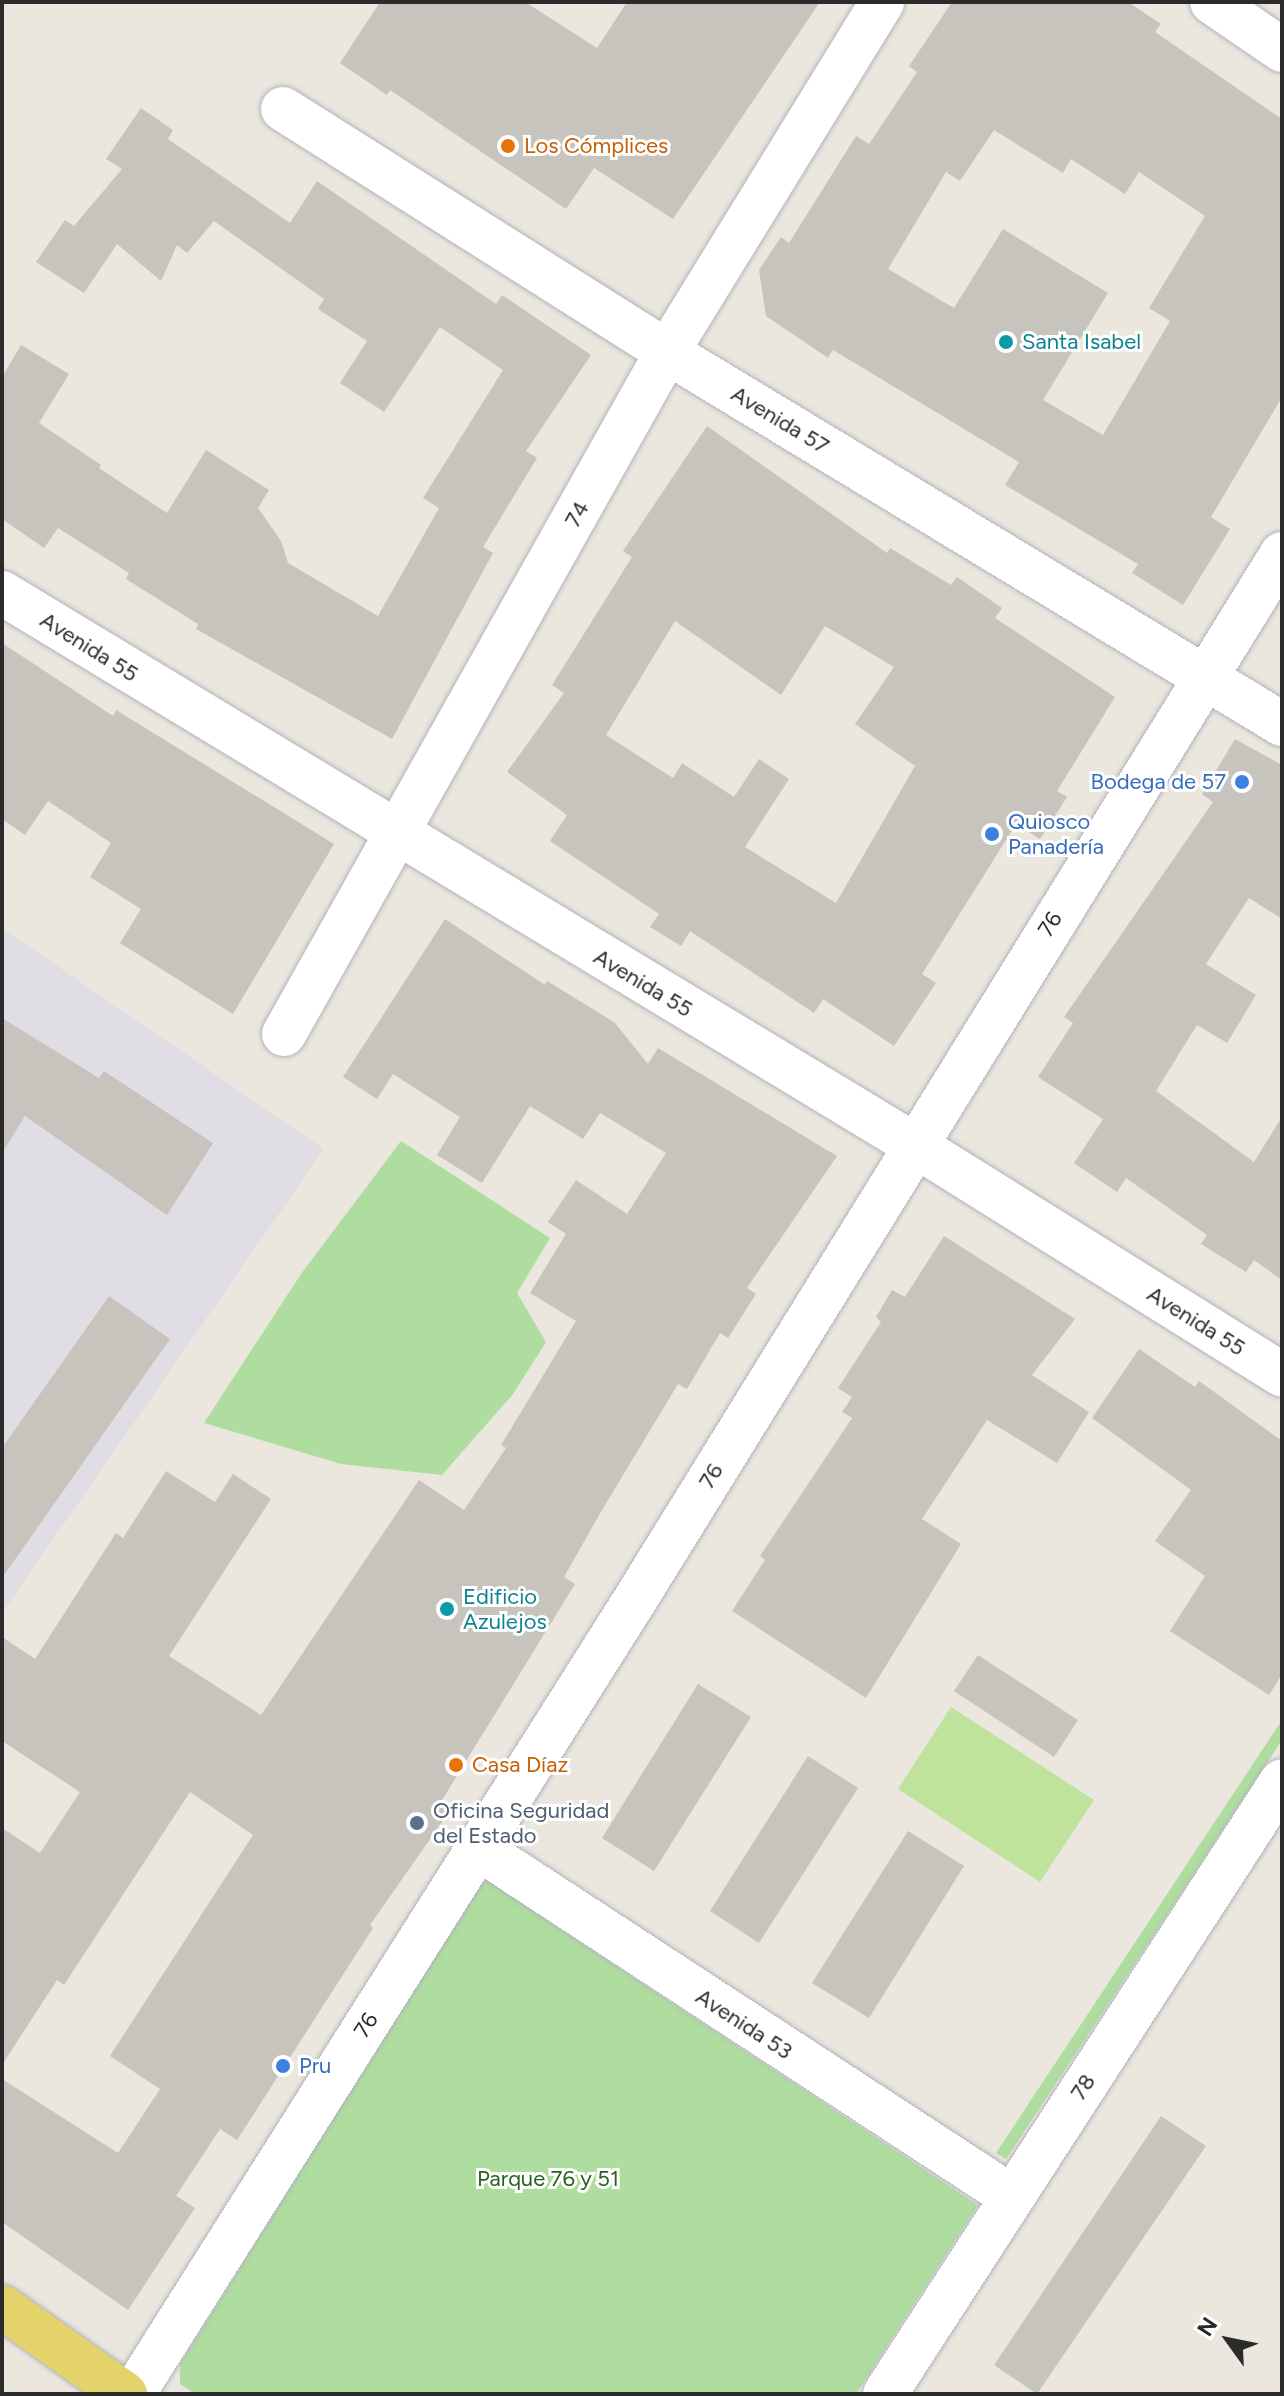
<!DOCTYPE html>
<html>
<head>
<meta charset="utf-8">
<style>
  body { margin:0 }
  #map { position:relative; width:1284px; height:2396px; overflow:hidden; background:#ebe7de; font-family:Figtree,sans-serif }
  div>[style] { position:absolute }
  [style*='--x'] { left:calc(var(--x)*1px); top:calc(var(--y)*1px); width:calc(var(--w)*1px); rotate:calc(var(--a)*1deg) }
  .industrial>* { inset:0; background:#e0dee4 }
  .green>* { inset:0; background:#afdd9f }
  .pitch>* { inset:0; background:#bfe39c }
  .building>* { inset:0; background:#c7c3bd }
  .roads { filter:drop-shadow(0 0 2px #b1b3bd) drop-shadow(0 0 2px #b1b3bd) }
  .minor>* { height:44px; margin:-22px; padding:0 22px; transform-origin:22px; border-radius:22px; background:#fff }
  .major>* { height:44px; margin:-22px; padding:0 22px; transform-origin:22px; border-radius:22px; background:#e4d26a }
  .dots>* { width:22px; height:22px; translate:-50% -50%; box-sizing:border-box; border:4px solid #fff; border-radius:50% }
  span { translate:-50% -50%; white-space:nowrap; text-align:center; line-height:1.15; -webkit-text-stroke:6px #fff; paint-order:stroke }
  .food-label { font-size:22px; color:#c56008 }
  .left { translate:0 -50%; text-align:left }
  .culture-label { font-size:22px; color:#0d838f }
  .street-label { font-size:22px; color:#2b2b2b }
  .shop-label { font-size:22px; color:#366cbe }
  .right { translate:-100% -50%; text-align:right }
  .service-label { font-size:22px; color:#4e5e75 }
  .park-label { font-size:22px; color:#296121 }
  .frame { position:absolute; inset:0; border:4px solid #2b2b2b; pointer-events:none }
  .north { position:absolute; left:1188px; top:2300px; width:80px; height:80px; -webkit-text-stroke:6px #fff; paint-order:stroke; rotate:303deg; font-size:22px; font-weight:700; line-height:32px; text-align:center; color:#2b2b2b }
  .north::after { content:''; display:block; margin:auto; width:28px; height:36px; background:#2b2b2b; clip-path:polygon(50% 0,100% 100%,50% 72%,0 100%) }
</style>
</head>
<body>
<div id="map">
  <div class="industrial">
    <i style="clip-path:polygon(2px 928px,324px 1149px,2px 1613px)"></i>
  </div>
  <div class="green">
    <i style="clip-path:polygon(401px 1141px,550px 1238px,517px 1293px,546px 1342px,513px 1394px,442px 1475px,341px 1464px,204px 1423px,301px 1274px)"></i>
    <i style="clip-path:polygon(1282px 1720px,1282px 1740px,1006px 2159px,996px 2153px)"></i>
    <i style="clip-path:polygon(483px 1878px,978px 2205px,856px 2394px,195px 2394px,180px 2384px,180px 2364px)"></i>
  </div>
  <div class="pitch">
    <i style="clip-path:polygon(951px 1707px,1094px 1800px,1040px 1882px,898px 1789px)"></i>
  </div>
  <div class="building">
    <i style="clip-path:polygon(380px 2px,525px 2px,597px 48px,627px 2px,820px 2px,673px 219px,594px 168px,566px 209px,390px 90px,387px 95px,340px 63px)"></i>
    <i style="clip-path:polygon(evenodd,952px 2px,1128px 2px,1161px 24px,1155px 32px,1282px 119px,1282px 397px,1211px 517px,1230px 529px,1183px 605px,1132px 573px,1138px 564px,1005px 485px,1019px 462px,833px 350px,828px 358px,766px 316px,759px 270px,781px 237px,789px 243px,856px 136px,869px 144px,917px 72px,909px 66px,952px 2px,994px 130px,1063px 173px,1071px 159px,1125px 194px,1139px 172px,1205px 216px,1149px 308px,1170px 321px,1103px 435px,1043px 400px,1108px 293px,1003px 229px,954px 308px,888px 269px,946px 172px,960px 181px,994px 130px)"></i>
    <i style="clip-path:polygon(141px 108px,173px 130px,168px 139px,290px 223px,317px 181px,496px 304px,502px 295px,591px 355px,526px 451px,537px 458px,483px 547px,493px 553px,392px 739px,196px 629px,198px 624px,126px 579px,129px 573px,58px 528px,44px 548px,2px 519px,2px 377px,21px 345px,69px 374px,39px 423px,101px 465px,99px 468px,167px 513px,206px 450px,269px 490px,258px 508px,281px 541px,288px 563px,378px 616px,439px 508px,423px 498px,503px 370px,440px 327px,384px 412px,340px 383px,367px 341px,318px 309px,324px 299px,214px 221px,187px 253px,177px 245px,161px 281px,117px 244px,84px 293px,36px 262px,65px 220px,74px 226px,122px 169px,106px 159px)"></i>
    <i style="clip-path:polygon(evenodd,707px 426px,887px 553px,890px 548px,951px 585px,957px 577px,1002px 608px,995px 618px,1115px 697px,1057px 791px,1067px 797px,1040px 839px,1016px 824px,922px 974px,936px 983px,894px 1046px,823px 999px,814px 1013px,690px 931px,681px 946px,650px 927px,659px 914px,550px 841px,567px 815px,507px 772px,564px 693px,552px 685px,632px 557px,623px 551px,707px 426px,675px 621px,781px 695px,825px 626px,894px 667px,855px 724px,915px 766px,836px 903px,745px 847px,789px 779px,759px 759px,734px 797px,682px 763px,673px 778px,606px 735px,675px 621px)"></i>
    <i style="clip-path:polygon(2px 643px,113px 716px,116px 710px,334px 844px,233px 1014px,120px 943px,141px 909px,90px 877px,111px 843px,48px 801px,25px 835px,2px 819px)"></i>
    <i style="clip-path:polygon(1235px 739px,1282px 765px,1282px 919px,1249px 898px,1206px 964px,1256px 995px,1227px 1043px,1197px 1025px,1156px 1091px,1254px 1162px,1282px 1117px,1282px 1280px,1254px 1260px,1246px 1272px,1201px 1244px,1207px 1235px,1126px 1178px,1117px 1192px,1074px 1163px,1103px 1119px,1038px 1077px,1073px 1023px,1064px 1017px,1213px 802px,1202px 794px)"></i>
    <i style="clip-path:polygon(445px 919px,545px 985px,547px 981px,614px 1022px,648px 1064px,658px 1048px,837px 1156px,747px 1288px,756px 1294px,728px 1338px,720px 1333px,687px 1389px,678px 1384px,602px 1510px,564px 1577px,575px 1584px,439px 1805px,449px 1812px,370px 1925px,373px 1928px,237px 2140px,220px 2129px,176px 2196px,195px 2208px,128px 2310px,2px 2222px,2px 2079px,118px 2153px,160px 2089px,110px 2056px,253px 1835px,190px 1792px,64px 1985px,57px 1980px,2px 2065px,2px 1828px,40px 1853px,80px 1792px,2px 1741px,2px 1637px,35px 1659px,116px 1533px,123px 1538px,166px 1471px,215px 1502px,233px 1474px,271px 1499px,169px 1656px,261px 1715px,419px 1480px,464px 1510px,506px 1448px,501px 1445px,576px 1321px,530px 1293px,566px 1234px,548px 1222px,576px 1180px,627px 1214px,666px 1153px,600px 1113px,583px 1139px,530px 1106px,482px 1183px,437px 1155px,460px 1117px,393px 1074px,377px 1099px,343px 1077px)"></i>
    <i style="clip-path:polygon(2px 1018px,99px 1078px,104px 1071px,213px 1143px,167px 1215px,25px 1116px,2px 1153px)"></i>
    <i style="clip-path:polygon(944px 1236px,1075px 1319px,1032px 1375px,1089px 1412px,1057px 1463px,987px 1420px,922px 1519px,961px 1544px,866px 1698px,732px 1611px,765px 1560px,760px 1556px,852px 1418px,842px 1412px,852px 1397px,838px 1388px,881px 1322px,876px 1317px,892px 1290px,905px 1297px)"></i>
    <i style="clip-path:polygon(109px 1296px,170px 1339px,2px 1578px,2px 1448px)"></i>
    <i style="clip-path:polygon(1139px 1349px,1195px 1387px,1199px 1381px,1282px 1441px,1282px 1674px,1269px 1695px,1170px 1631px,1205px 1576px,1155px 1541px,1191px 1490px,1092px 1418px)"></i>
    <i style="clip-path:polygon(978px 1655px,1078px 1720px,1054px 1757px,954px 1691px)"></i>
    <i style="clip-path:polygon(698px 1684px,751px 1717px,654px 1871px,602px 1838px)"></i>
    <i style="clip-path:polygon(808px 1756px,858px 1788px,759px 1943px,710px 1911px)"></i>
    <i style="clip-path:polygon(908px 1831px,964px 1866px,869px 2018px,812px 1983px)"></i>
    <i style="clip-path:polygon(1161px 2116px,1206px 2146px,1037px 2394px,994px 2365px)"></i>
  </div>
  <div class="roads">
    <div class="minor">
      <i style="--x:1212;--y:2;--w:85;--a:34.4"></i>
      <i style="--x:283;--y:109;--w:454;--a:32.3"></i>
      <i style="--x:667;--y:352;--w:719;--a:31.17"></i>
      <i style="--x:2;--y:593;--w:1065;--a:31.17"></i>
      <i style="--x:913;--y:1144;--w:435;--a:32"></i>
      <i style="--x:284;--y:1034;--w:782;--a:-60.68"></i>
      <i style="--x:667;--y:352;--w:411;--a:-58.4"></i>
      <i style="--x:478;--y:1848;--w:638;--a:33.17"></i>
      <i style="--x:133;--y:2394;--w:939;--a:-57.7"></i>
      <i style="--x:635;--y:1600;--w:1230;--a:-58.26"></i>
      <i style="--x:885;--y:2394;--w:730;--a:-57.07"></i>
    </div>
    <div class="major">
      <i style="--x:2;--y:2307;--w:151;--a:35.3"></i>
    </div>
  </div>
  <div class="dots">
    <i style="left:508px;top:146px;background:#e8710a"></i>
    <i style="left:1006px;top:342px;background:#0f9aa8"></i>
    <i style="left:1242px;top:782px;background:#3f7fe0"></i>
    <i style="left:992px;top:834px;background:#3f7fe0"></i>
    <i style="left:447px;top:1609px;background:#0f9aa8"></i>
    <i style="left:456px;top:1765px;background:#e8710a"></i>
    <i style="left:417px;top:1823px;background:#5c6f8a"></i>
    <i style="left:283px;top:2066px;background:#3f7fe0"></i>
  </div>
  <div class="food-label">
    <span class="left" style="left:524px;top:146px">Los Cómplices</span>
    <span class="left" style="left:472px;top:1765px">Casa Díaz</span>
  </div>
  <div class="culture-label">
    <span class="left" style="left:1022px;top:342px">Santa Isabel</span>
    <span class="left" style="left:463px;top:1609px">Edificio<br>Azulejos</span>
  </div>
  <div class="street-label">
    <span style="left:780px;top:420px;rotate:31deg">Avenida 57</span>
    <span style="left:577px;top:514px;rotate:-61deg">74</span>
    <span style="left:89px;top:647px;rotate:32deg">Avenida 55</span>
    <span style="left:1050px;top:924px;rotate:-58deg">76</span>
    <span style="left:643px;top:983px;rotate:31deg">Avenida 55</span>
    <span style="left:1196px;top:1321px;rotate:32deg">Avenida 55</span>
    <span style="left:711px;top:1476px;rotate:-59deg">76</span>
    <span style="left:744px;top:2024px;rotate:33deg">Avenida 53</span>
    <span style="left:366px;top:2025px;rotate:-58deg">76</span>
    <span style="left:1083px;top:2087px;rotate:-57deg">78</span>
  </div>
  <div class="shop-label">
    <span class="right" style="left:1226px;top:782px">Bodega de 57</span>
    <span class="left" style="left:1008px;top:834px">Quiosco<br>Panadería</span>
    <span class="left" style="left:299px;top:2066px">Pru</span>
  </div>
  <div class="service-label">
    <span class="left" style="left:433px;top:1823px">Oficina Seguridad<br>del Estado</span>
  </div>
  <div class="park-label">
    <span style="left:548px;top:2179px">Parque 76 y 51</span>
  </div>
  <div class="frame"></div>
  <div class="north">N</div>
</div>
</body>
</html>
